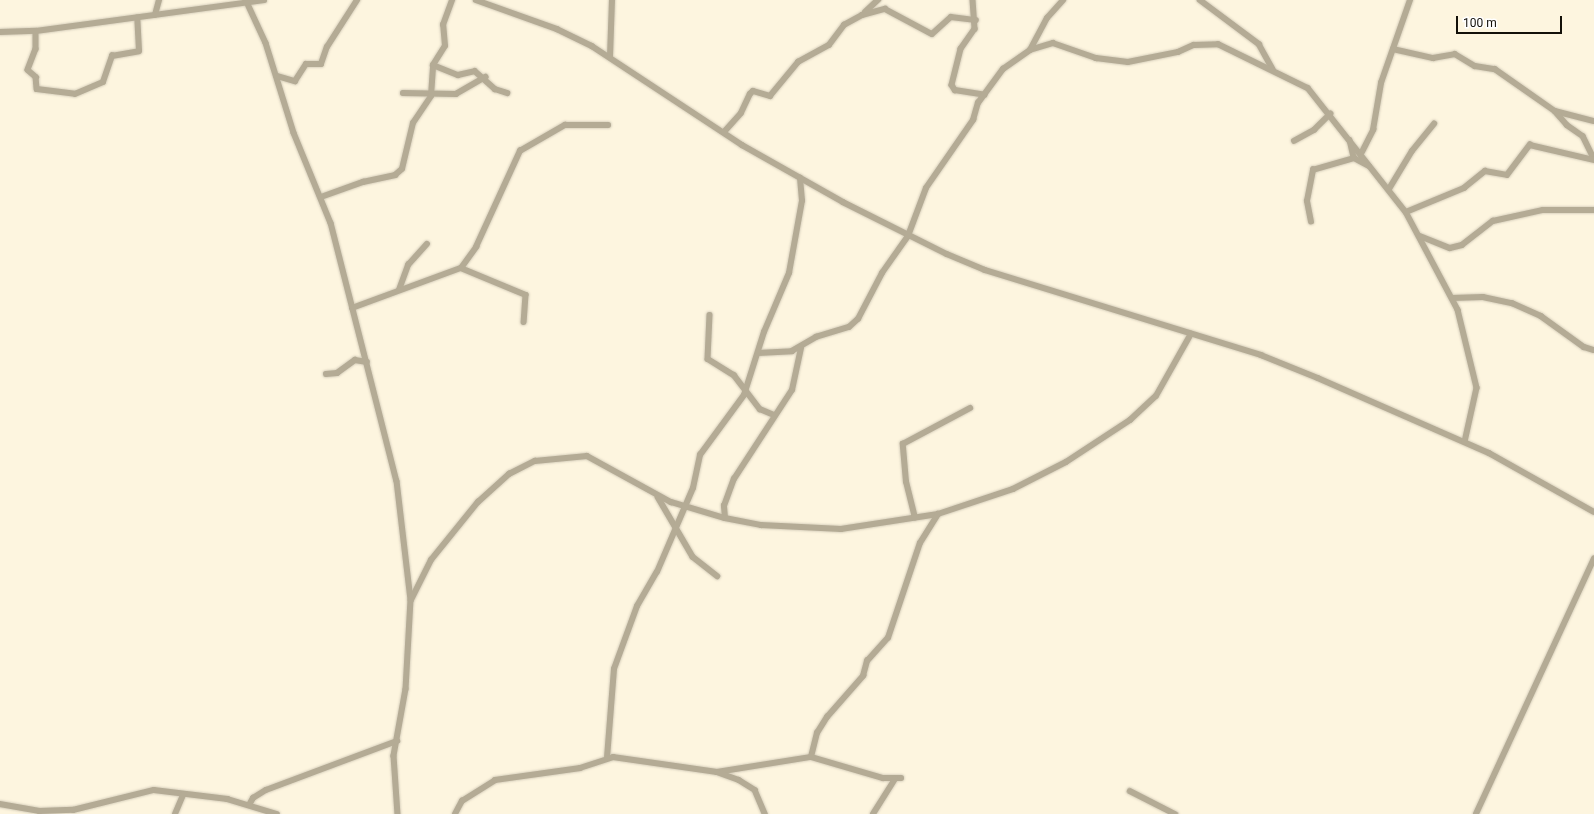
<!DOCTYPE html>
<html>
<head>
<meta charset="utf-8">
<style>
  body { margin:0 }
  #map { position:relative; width:1594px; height:814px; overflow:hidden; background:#fdf5df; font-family:Roboto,sans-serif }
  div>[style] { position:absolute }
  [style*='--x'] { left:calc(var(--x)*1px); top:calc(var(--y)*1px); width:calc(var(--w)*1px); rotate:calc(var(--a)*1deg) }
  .roads { filter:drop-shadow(0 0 1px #d8d0bd) drop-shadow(0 0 1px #d8d0bd) }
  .street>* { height:5.5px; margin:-2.75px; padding:0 2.75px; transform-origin:2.75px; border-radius:2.75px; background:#b4ab95 }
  span { translate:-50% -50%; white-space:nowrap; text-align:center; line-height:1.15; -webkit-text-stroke:4px #fff; paint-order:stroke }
  .scale { position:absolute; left:1456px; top:16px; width:106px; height:18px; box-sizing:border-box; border:2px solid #131009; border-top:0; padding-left:5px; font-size:12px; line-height:14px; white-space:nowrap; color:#131009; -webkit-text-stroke:3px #fff; paint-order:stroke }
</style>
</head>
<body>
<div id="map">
  <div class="roads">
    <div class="street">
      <i style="--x:246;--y:0;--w:47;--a:65.1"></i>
      <i style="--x:266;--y:43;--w:94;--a:72.7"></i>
      <i style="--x:294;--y:133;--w:97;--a:67.7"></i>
      <i style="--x:331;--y:223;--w:266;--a:75.7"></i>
      <i style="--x:397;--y:481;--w:120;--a:83.3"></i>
      <i style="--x:411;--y:600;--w:89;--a:93.2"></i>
      <i style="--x:406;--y:689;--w:68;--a:100.2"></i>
      <i style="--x:394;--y:756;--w:58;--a:86.1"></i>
      <i style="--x:476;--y:0;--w:86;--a:19.7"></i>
      <i style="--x:557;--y:29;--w:39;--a:26"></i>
      <i style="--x:592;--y:46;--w:180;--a:33.4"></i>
      <i style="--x:742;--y:145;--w:116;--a:29.4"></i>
      <i style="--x:843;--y:202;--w:116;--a:26.6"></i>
      <i style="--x:947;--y:254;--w:41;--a:22.8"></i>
      <i style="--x:985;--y:270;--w:289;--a:17.1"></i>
      <i style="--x:1261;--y:355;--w:61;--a:22"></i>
      <i style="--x:1318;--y:378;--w:187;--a:23.7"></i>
      <i style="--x:1489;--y:453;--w:120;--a:29.3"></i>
      <i style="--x:973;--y:0;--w:29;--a:86"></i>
      <i style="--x:975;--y:29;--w:24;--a:125"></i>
      <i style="--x:961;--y:49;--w:37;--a:104"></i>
      <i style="--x:952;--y:85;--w:6;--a:59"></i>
      <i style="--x:955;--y:90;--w:30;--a:9"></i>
      <i style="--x:1200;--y:0;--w:74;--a:36.7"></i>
      <i style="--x:1259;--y:44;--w:29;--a:61"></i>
      <i style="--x:865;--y:12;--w:18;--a:-43"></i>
      <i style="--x:155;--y:15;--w:16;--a:-75"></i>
      <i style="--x:36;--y:31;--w:18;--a:90"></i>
      <i style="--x:36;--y:49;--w:22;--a:111"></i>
      <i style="--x:28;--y:70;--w:11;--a:41"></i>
      <i style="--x:36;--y:77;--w:12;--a:85"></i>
      <i style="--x:37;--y:89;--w:38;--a:7"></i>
      <i style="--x:75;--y:94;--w:30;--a:-23"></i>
      <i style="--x:103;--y:82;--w:28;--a:-71"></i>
      <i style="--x:112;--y:56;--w:27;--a:-10"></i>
      <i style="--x:139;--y:51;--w:33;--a:-93"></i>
      <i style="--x:0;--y:32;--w:36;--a:-2"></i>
      <i style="--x:36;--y:31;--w:230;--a:-7.7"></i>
      <i style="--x:1393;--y:49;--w:41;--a:12.7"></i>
      <i style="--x:1433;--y:58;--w:22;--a:-10"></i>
      <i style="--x:1455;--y:54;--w:23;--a:31"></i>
      <i style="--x:1475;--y:66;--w:20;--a:9"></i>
      <i style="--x:1495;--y:69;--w:73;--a:35"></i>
      <i style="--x:1555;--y:111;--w:40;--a:14.4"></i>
      <i style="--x:1030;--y:50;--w:24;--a:-17"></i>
      <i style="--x:1053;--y:43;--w:46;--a:19.2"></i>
      <i style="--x:1096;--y:58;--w:32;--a:7"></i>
      <i style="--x:1128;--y:62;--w:51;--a:-11.3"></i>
      <i style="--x:1178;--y:52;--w:17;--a:-24"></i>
      <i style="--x:1194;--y:45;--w:24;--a:-2"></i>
      <i style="--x:1218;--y:44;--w:100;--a:26.1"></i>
      <i style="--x:1308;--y:88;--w:158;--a:51.7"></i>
      <i style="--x:1406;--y:212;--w:111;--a:62"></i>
      <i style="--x:1458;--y:310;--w:80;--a:76.3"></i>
      <i style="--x:1477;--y:388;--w:55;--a:102.5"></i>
      <i style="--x:610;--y:57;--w:57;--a:-88"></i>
      <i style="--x:433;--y:65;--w:27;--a:22"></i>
      <i style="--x:458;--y:75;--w:17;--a:-13"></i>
      <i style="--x:475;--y:71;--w:27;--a:42"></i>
      <i style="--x:495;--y:89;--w:13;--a:18"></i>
      <i style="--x:277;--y:76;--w:19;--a:16"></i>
      <i style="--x:295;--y:81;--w:20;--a:-57"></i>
      <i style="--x:306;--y:64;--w:15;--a:0"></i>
      <i style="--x:321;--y:64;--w:18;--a:-71"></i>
      <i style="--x:327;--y:47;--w:56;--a:-57.4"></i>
      <i style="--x:403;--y:93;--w:53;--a:1.1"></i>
      <i style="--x:456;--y:94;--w:34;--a:-30"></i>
      <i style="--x:1555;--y:111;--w:18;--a:49"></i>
      <i style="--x:1567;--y:125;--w:19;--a:35"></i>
      <i style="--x:1583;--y:136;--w:25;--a:64"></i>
      <i style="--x:724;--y:132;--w:25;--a:-48"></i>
      <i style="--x:741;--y:113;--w:21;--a:-65"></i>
      <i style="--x:750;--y:94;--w:4;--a:-45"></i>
      <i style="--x:753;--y:91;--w:18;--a:16"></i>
      <i style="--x:770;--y:96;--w:44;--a:-50.5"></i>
      <i style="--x:798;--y:62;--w:35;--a:-29"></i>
      <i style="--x:829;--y:45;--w:25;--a:-53"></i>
      <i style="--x:844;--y:25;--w:21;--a:-29"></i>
      <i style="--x:862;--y:15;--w:24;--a:-15"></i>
      <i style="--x:885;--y:9;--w:53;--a:28"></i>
      <i style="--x:932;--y:34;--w:25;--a:-42"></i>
      <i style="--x:951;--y:17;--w:25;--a:7"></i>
      <i style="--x:1350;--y:140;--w:18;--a:77"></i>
      <i style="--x:1294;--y:141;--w:23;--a:-29"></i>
      <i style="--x:1314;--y:130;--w:23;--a:-45"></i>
      <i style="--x:1362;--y:152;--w:25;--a:-63"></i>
      <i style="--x:1373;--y:130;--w:48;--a:-80.3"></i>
      <i style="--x:1381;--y:83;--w:88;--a:-70.7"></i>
      <i style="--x:1389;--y:189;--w:44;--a:-58.8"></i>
      <i style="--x:1412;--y:151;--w:35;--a:-51"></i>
      <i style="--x:321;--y:197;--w:45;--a:-19.7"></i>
      <i style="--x:363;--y:182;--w:33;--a:-12"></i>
      <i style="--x:395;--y:175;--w:9;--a:-41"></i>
      <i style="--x:402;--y:169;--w:47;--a:-76.6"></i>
      <i style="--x:413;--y:123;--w:32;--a:-56"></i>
      <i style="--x:431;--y:96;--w:31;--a:-86"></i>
      <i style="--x:433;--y:65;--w:22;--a:-58"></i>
      <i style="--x:445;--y:46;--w:21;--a:-95"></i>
      <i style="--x:443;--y:25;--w:27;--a:-70"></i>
      <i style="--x:1406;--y:212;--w:63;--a:-22.5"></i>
      <i style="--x:1464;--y:188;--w:27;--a:-39"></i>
      <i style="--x:1485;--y:171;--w:22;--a:10"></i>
      <i style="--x:1507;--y:175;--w:38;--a:-53"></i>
      <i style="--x:1530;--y:145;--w:66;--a:13.2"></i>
      <i style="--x:1311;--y:222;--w:21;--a:-101"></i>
      <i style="--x:1307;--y:201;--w:32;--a:-79"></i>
      <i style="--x:1313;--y:170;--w:43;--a:-16.3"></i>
      <i style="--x:1354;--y:158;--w:17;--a:28"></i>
      <i style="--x:1420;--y:236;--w:32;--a:22"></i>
      <i style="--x:1450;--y:248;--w:12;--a:-14"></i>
      <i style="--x:1462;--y:245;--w:39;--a:-38"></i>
      <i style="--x:1493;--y:221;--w:51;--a:-12.4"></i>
      <i style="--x:1543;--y:210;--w:51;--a:0"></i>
      <i style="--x:461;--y:268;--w:70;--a:22.6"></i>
      <i style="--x:526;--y:295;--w:27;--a:94"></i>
      <i style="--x:399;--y:290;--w:27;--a:-70"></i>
      <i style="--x:408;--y:265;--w:28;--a:-48"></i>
      <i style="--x:1452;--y:298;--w:31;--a:-2"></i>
      <i style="--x:1483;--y:297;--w:30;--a:12"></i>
      <i style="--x:1512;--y:303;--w:32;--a:24"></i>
      <i style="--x:1541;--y:316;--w:53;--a:35.8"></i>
      <i style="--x:1584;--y:347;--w:10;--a:17"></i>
      <i style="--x:352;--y:308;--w:116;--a:-20.2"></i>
      <i style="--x:461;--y:268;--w:26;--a:-54"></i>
      <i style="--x:476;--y:247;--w:106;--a:-65.4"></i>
      <i style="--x:520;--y:151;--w:52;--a:-30"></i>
      <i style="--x:565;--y:125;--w:43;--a:0"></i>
      <i style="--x:710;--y:315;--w:44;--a:92.6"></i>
      <i style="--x:708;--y:359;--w:31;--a:32"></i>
      <i style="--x:734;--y:375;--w:43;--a:52.6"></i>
      <i style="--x:760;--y:409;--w:15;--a:23"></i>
      <i style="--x:758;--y:353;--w:34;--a:-3"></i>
      <i style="--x:792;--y:351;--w:28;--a:-30"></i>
      <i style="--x:816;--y:337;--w:34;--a:-17"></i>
      <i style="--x:849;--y:327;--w:12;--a:-42"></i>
      <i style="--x:858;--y:319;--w:52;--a:-62.4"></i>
      <i style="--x:882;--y:273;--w:45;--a:-54.9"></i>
      <i style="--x:908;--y:236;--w:51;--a:-69.4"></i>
      <i style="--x:926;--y:188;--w:83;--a:-55.3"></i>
      <i style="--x:973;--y:120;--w:18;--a:-74"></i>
      <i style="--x:978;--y:103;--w:42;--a:-53.7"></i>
      <i style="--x:1003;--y:69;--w:33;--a:-35"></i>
      <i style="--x:1030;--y:50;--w:36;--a:-62"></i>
      <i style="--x:1047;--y:18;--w:24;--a:-48"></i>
      <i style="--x:326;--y:374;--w:11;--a:-5"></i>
      <i style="--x:337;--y:373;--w:22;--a:-36"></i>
      <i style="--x:355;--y:360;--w:12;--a:9"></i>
      <i style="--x:658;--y:497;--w:69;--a:59.7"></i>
      <i style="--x:693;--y:557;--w:31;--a:38"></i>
      <i style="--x:725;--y:518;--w:12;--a:-95"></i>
      <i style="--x:724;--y:506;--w:29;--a:-70"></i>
      <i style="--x:734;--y:479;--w:106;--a:-56.9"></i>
      <i style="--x:792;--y:390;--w:43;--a:-77.9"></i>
      <i style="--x:915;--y:518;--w:37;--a:-104"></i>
      <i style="--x:906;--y:482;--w:38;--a:-95"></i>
      <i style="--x:903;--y:444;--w:76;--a:-28.2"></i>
      <i style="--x:411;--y:600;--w:45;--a:-63.4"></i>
      <i style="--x:431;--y:560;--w:75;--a:-51"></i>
      <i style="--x:478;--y:502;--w:42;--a:-42.1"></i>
      <i style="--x:509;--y:474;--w:29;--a:-27"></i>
      <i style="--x:535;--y:461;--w:52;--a:-5.5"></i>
      <i style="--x:587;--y:456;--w:96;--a:28.7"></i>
      <i style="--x:671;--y:502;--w:56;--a:16.5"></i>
      <i style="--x:725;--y:518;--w:37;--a:11"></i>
      <i style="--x:761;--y:525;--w:80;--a:2.9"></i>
      <i style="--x:841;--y:529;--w:98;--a:-8.8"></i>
      <i style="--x:938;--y:514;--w:79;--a:-18.4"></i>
      <i style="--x:1013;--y:489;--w:59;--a:-27"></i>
      <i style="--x:1066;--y:462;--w:77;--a:-33.3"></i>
      <i style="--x:1130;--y:420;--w:35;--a:-43"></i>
      <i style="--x:1156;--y:396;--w:71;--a:-60.6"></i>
      <i style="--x:811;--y:757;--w:75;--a:16.3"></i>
      <i style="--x:883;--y:778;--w:18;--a:0"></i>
      <i style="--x:607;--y:758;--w:89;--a:-85.5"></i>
      <i style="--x:614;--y:669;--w:67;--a:-69.9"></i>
      <i style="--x:637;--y:606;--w:39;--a:-60"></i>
      <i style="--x:657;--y:572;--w:91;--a:-66.8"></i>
      <i style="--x:693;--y:488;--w:34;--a:-78"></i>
      <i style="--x:700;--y:455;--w:74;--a:-53.7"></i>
      <i style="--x:744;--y:395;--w:66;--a:-72.4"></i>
      <i style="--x:764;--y:332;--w:64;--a:-67"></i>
      <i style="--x:789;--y:273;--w:73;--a:-79.8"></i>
      <i style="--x:802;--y:201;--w:23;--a:-95"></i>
      <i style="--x:717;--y:772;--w:95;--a:-9.1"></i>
      <i style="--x:811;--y:757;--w:25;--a:-76"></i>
      <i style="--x:817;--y:733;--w:19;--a:-58"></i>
      <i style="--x:827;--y:717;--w:55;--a:-48.7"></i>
      <i style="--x:863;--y:676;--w:16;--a:-75"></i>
      <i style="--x:867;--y:661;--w:31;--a:-48"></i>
      <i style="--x:888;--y:638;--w:100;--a:-71.4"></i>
      <i style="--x:920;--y:543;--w:34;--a:-58"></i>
      <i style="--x:1130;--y:791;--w:51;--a:27.1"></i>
      <i style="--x:0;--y:804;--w:40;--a:10"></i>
      <i style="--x:39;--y:811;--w:34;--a:-2"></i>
      <i style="--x:73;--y:810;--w:83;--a:-13.9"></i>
      <i style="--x:154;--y:790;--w:74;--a:7"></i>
      <i style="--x:227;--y:799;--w:52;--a:16.7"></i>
      <i style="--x:249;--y:805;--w:8;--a:-60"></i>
      <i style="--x:253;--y:798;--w:15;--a:-32"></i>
      <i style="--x:266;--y:790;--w:140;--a:-20.5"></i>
      <i style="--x:175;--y:814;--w:21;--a:-67"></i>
      <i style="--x:455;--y:814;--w:15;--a:-62"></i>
      <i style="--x:462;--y:801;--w:39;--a:-32"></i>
      <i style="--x:495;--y:780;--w:86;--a:-8"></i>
      <i style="--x:580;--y:768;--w:35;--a:-18"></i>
      <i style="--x:613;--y:757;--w:105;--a:8.2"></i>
      <i style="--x:717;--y:772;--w:23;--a:20"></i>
      <i style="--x:739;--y:780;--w:19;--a:32"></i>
      <i style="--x:755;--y:790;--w:26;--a:67"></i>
      <i style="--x:873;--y:814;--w:41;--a:-57.8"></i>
      <i style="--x:1476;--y:814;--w:281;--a:-65.2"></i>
    </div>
  </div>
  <div class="scale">100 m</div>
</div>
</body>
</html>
